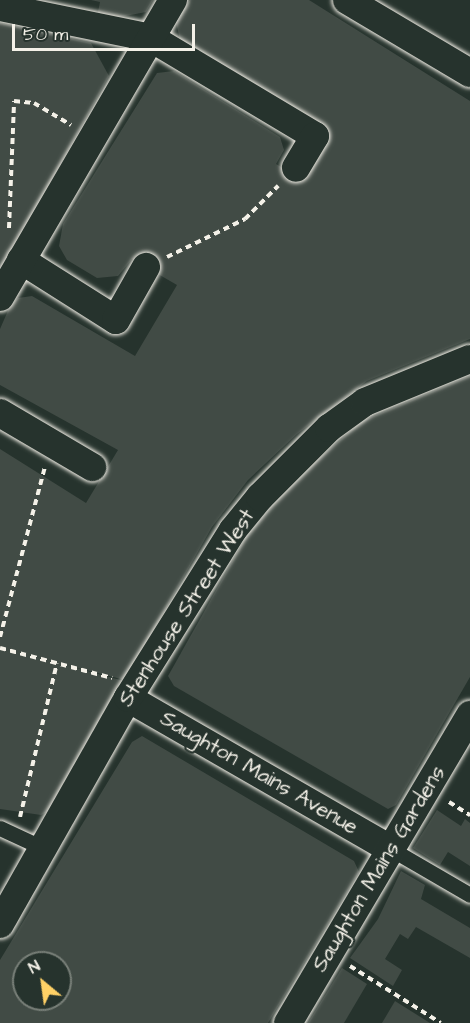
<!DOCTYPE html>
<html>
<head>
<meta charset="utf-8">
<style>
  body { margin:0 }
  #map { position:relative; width:470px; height:1023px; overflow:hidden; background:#26332d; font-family:"Architects Daughter",sans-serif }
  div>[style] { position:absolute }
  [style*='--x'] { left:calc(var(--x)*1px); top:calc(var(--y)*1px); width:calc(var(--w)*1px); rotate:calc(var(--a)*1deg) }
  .green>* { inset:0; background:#414b45 }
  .path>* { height:4px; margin-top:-2px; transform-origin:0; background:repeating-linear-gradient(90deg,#f4f1e8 0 6px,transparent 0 10.5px) }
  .roads { filter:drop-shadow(0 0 2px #f4f1e8) drop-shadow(0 0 2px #f4f1e8) }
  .service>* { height:15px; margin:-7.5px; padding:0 7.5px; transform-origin:7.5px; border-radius:7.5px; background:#26332d }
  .minor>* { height:28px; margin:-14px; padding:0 14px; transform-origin:14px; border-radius:14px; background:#26332d }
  span { translate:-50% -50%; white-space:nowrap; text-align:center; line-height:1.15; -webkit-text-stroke:4.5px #26332d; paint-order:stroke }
  .street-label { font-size:21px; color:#f4f1e8 }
  .north { position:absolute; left:12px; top:951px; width:60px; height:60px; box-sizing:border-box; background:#26332d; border:2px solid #787f78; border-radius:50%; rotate:331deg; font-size:16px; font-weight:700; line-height:24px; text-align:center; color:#f4f1e8 }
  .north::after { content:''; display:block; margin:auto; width:21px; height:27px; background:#ffd166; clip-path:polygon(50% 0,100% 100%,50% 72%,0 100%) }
  .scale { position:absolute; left:12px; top:24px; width:183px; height:27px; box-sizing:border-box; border:3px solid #f4f1e8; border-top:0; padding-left:8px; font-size:18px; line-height:21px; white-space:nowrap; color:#f4f1e8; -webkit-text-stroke:4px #26332d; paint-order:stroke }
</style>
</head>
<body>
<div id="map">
  <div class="green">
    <i style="clip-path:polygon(91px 0,153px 0,146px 12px,110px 19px,98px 12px,100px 2px)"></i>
    <i style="clip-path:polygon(190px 0,309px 0,470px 101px,470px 339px,367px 381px,297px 434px,248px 480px,212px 527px,125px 680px,62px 664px,124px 681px,53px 809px,41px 815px,0 809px,0 449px,86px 503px,118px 450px,0 385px,0 329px,10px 306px,18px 298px,32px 296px,135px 356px,177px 285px,132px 259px,118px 276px,97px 278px,67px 260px,59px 246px,63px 224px,157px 73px,174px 71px,280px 137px,284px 150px,276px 164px,297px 176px,325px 130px,180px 40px,176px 22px)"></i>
    <i style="clip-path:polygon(0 23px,91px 43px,109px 76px,0 273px)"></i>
    <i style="clip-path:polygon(470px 376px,470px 677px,396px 805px,388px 809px,174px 686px,168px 676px,246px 537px,290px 484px,362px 421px)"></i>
    <i style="clip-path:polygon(evenodd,142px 736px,354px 861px,359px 872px,268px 1023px,0 1023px,0 960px,132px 742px,142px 736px,24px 963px,60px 963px,60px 999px,24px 999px,24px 963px)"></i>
    <i style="clip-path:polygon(437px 810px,461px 826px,465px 819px,470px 823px,470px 866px,448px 852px,440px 865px,413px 848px)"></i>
    <i style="clip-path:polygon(401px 871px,425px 885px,421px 899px,470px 928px,470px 958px,416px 927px,408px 939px,400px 934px,385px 959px,402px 970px,393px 986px,350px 958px,378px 919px)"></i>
    <i style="clip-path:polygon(342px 968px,367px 984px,344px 1023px,308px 1023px)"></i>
    <i style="clip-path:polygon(395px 1001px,430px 1023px,382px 1023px)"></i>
  </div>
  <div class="path">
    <i style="--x:9;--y:228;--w:127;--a:-87.7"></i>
    <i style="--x:14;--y:101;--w:20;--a:6"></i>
    <i style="--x:34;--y:103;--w:43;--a:30.7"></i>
    <i style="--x:167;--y:257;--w:87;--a:-26"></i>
    <i style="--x:245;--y:219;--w:47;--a:-45"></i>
    <i style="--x:0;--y:637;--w:176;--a:-75.2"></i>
    <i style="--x:0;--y:648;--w:116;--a:15"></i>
    <i style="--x:449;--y:802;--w:25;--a:32"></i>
    <i style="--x:20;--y:817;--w:158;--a:-76.5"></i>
    <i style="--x:350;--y:966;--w:107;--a:32.1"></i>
  </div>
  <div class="roads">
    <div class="service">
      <i style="--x:0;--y:828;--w:47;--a:24.9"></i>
      <i style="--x:391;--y:849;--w:91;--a:30.2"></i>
    </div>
    <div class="minor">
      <i style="--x:347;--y:0;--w:143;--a:30.7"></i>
      <i style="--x:0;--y:7;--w:154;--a:11.6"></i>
      <i style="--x:151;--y:38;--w:191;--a:30.9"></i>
      <i style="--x:315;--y:136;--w:37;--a:121"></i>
      <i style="--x:21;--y:260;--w:112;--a:32.3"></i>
      <i style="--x:116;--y:320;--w:61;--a:-60.5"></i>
      <i style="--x:0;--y:297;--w:344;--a:-59.8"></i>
      <i style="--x:0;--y:413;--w:107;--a:30.4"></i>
      <i style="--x:128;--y:698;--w:303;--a:29.9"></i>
      <i style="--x:0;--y:924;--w:260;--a:-60.5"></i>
      <i style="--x:128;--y:698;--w:198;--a:-58"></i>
      <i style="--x:233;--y:530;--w:43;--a:-50.7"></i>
      <i style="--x:260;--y:497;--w:98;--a:-45"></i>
      <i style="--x:329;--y:428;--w:44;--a:-35.8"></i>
      <i style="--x:365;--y:402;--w:113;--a:-22.3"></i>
      <i style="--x:288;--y:1023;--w:358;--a:-59.4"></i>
    </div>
  </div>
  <div class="street-label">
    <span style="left:187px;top:608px;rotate:-57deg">Stenhouse Street West</span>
    <span style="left:259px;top:773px;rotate:30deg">Saughton Mains Avenue</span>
    <span style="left:379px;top:869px;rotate:-59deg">Saughton Mains Gardens</span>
  </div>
  <div class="north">N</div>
  <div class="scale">50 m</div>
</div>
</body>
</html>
